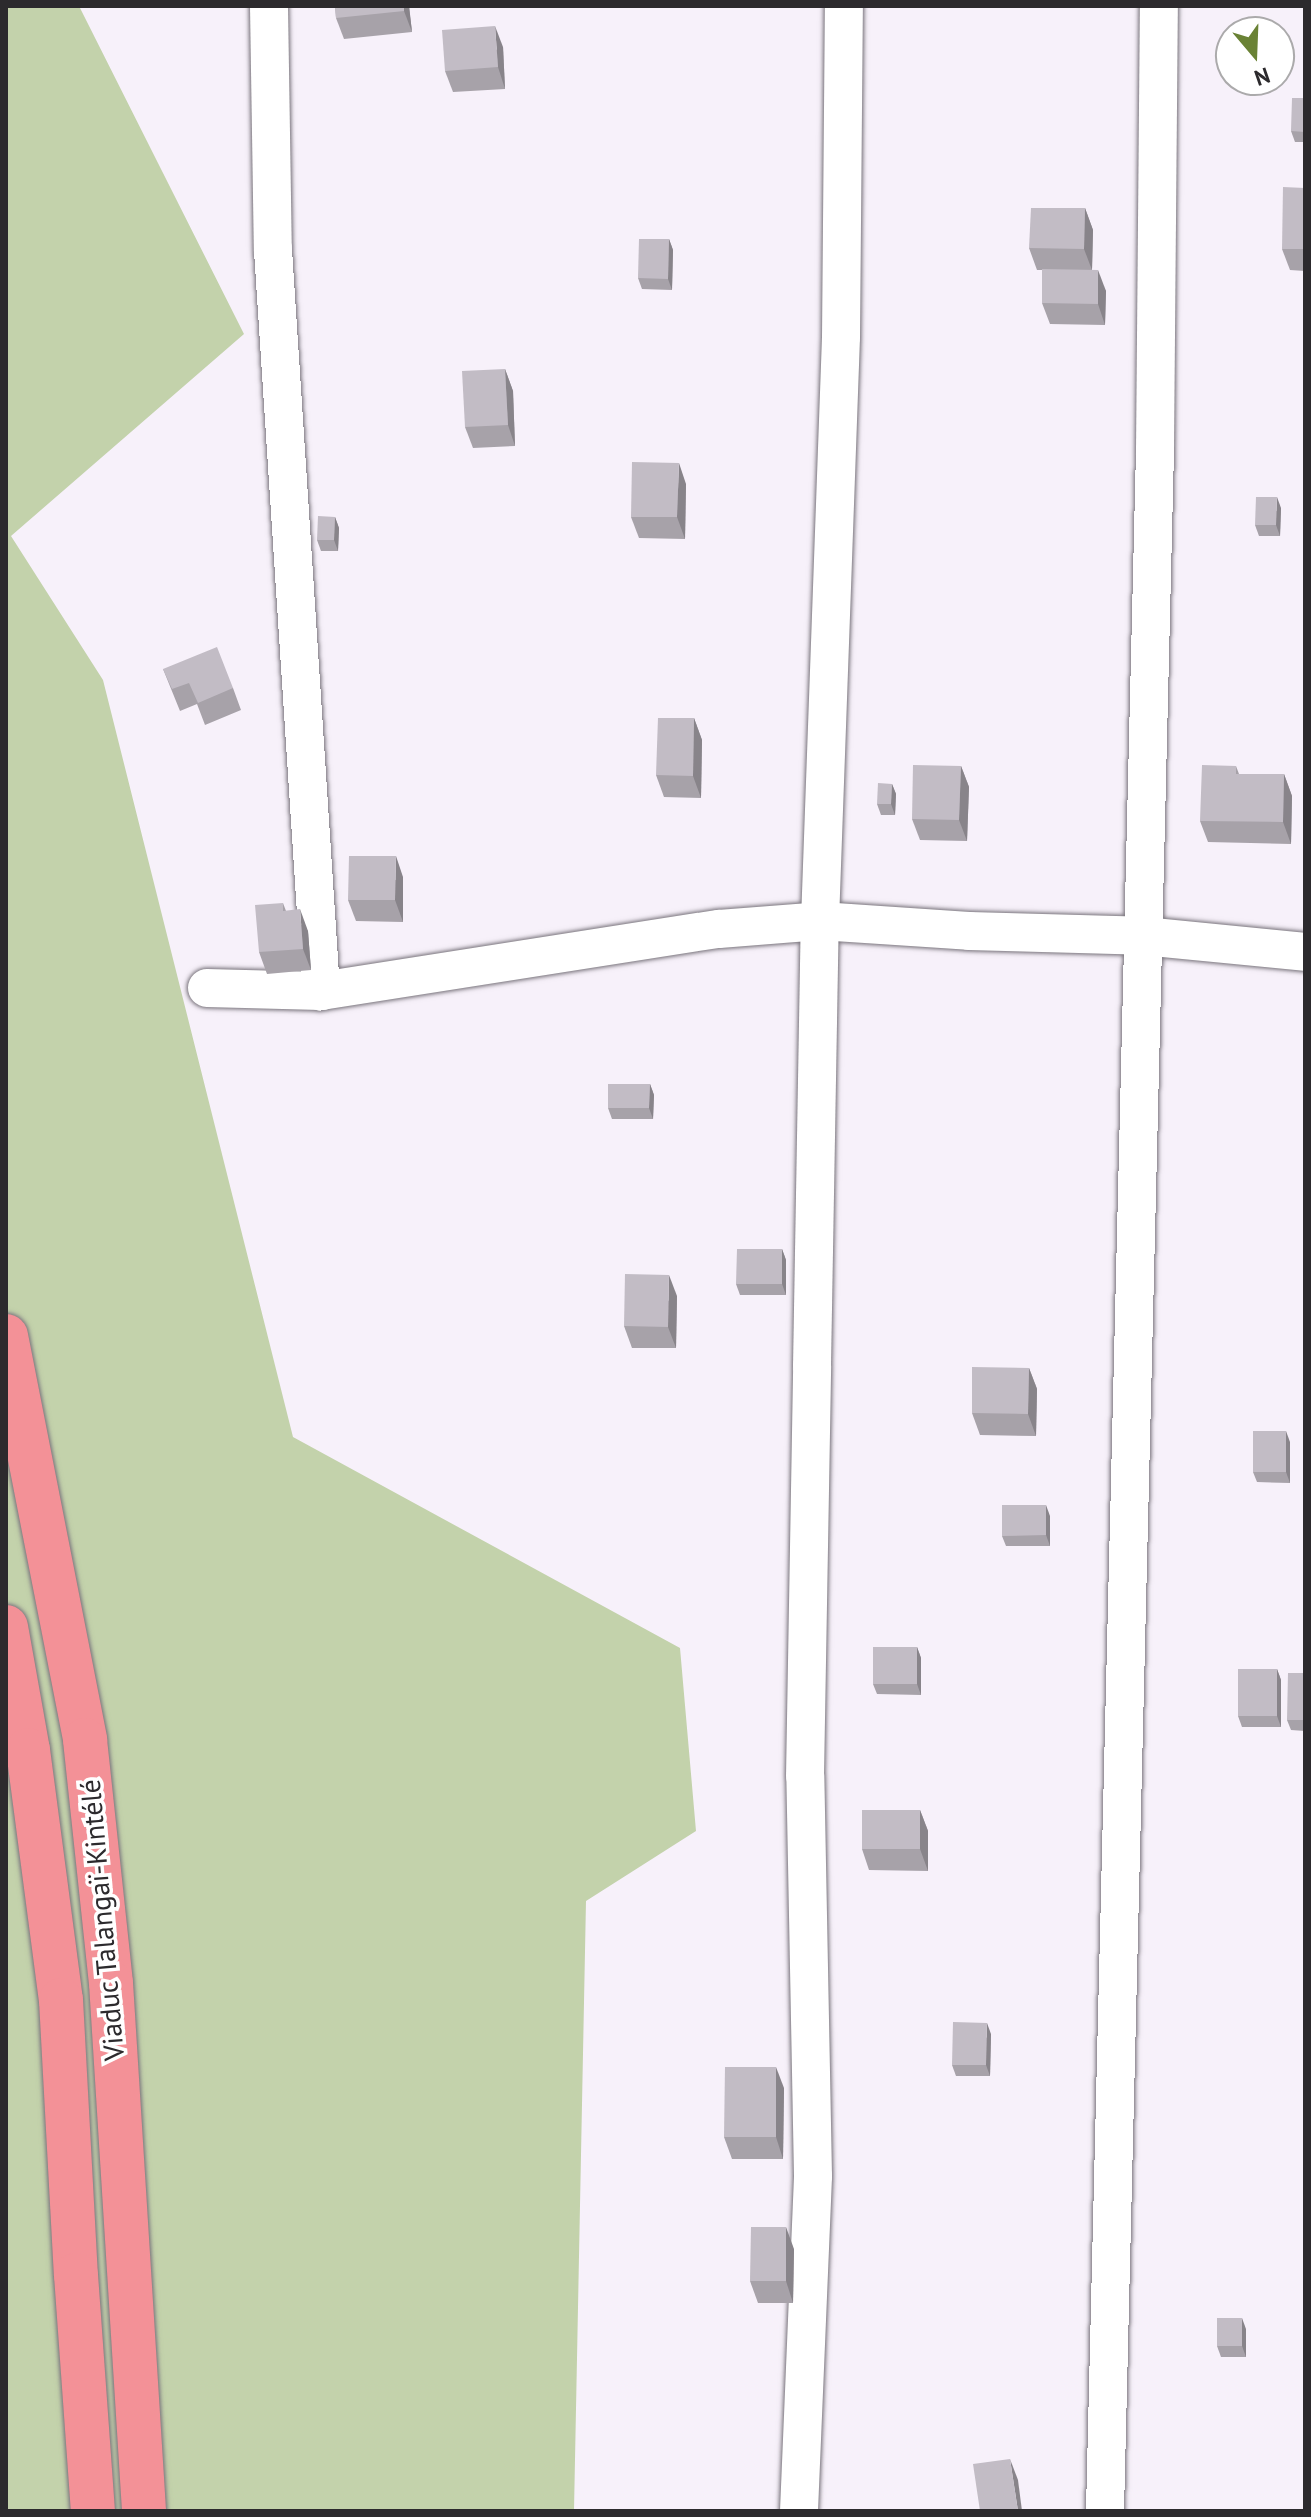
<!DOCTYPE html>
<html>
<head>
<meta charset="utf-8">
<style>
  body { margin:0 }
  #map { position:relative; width:1311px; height:2517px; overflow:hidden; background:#f7f1fa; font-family:"PT Sans",sans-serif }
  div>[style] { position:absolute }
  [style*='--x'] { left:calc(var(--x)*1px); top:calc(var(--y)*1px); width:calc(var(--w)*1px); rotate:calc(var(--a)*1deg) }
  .green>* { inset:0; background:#c3d2ab }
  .roads { filter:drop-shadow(0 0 2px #7a757d) drop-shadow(0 0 2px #7a757d) }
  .street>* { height:38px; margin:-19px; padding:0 19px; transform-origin:19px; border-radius:19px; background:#fff }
  .highway>* { height:44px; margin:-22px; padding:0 22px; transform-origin:22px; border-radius:22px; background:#f39197 }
  .wall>* { inset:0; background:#a7a2a9 }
  .shaded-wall>* { inset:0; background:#88848a }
  .building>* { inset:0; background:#c2bcc5 }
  span { translate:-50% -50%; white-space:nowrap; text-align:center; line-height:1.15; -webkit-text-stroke:7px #fff; paint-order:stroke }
  .street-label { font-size:28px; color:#2c2a2d }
  .frame { position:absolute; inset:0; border:8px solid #2c2a2d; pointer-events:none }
  .north { position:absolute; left:1215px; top:16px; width:80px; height:80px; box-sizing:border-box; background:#fff; border:2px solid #abaaab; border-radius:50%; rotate:161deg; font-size:22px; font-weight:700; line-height:32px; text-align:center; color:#2c2a2d }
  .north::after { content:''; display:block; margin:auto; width:28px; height:36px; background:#6a8235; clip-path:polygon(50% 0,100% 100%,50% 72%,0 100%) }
</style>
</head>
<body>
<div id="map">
  <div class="green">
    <i style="clip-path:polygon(6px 6px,79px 6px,244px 334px,11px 536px,103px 680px,293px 1437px,680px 1648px,696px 1831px,586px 1901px,574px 2511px,6px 2511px)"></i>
  </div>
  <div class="roads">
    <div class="street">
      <i style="--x:269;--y:6;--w:244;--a:89.1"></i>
      <i style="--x:273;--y:250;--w:743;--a:86.29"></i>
      <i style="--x:207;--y:988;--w:114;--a:1.5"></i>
      <i style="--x:321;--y:991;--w:403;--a:-8.9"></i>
      <i style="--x:719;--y:929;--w:101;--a:-4.5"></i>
      <i style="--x:820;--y:921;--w:149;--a:3.8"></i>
      <i style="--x:969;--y:931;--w:174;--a:1.6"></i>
      <i style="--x:1143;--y:936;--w:163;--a:5.6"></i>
      <i style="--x:799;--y:2511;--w:335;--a:-87.6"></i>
      <i style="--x:813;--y:2176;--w:400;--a:-91.1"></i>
      <i style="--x:805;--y:1776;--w:410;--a:-89"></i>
      <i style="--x:812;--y:1366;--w:445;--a:-89"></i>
      <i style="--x:820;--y:921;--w:584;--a:-87.94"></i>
      <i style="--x:841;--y:337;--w:331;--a:-89.5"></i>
      <i style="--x:1105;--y:2511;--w:2062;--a:-88.61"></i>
      <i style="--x:1155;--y:450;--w:444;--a:-89.5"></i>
    </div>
    <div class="highway">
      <i style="--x:6;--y:1336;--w:412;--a:78.9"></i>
      <i style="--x:85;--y:1740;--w:244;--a:83.9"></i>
      <i style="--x:111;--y:1983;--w:529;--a:86.42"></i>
      <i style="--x:6;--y:1627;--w:125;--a:79.9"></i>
      <i style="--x:28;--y:1750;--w:252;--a:82.5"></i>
      <i style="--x:61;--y:2000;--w:275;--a:86.9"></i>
      <i style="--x:76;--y:2275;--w:237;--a:85.9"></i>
    </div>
  </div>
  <div class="wall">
    <i style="clip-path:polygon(335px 6px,409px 6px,412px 32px,344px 39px,336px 18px)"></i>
    <i style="clip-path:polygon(503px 47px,505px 89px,453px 92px,445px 71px)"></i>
    <i style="clip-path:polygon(1305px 98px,1305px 142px,1295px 142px,1291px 131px)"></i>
    <i style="clip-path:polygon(1305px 188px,1305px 271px,1290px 270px,1282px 249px)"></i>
    <i style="clip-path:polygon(1085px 208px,1093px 230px,1092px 270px,1106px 291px,1105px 325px,1050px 324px,1042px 303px,1042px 270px,1037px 270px,1029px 248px)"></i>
    <i style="clip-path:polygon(669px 239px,673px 250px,672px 290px,642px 289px,638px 278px)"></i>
    <i style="clip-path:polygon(505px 369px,513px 391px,515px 446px,473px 448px,465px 427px)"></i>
    <i style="clip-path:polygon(686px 484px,685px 539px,639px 538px,631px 517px)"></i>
    <i style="clip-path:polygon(1281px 508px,1280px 536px,1259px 536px,1255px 525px)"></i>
    <i style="clip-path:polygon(335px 517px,339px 528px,338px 551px,321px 551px,317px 540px)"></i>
    <i style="clip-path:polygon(163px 669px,233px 688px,241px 710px,205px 725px,197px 704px,180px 711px)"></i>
    <i style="clip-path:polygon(694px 718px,702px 740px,701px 798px,664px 797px,656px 775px)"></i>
    <i style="clip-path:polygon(961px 766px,969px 787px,967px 841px,920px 840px,912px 819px)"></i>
    <i style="clip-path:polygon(1236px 766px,1239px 774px,1284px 774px,1292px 796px,1291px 844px,1208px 842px,1200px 821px)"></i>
    <i style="clip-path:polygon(892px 784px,896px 794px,895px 815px,881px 815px,877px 804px)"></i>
    <i style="clip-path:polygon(403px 877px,403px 922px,356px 921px,348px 900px)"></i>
    <i style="clip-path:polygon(283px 903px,286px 911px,308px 931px,311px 970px,267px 974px,259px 952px)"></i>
    <i style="clip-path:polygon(650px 1084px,654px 1095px,653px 1119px,612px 1119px,608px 1108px)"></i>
    <i style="clip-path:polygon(782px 1249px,786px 1260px,786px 1295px,740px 1295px,736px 1284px)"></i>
    <i style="clip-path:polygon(677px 1296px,676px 1348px,632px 1348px,624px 1326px)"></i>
    <i style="clip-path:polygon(1029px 1368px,1037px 1389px,1036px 1436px,980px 1435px,972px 1413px)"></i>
    <i style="clip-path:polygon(1290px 1442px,1290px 1483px,1257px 1482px,1253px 1472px)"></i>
    <i style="clip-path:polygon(1050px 1516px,1050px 1546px,1006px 1546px,1002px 1536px)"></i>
    <i style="clip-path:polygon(917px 1647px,921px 1658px,921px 1695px,877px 1694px,873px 1684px)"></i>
    <i style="clip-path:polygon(1277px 1669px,1281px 1680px,1281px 1727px,1242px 1727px,1238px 1716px)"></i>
    <i style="clip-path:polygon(1305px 1673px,1305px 1731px,1291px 1730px,1287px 1720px)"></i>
    <i style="clip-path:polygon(920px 1810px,928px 1831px,928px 1871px,869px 1870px,862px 1849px)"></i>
    <i style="clip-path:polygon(991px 2034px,990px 2076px,956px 2076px,952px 2065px)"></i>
    <i style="clip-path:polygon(784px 2088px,783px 2159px,732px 2159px,724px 2137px)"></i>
    <i style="clip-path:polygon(794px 2249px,793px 2303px,758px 2303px,750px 2281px)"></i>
    <i style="clip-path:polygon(1246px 2329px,1246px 2357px,1221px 2357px,1217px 2346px)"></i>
  </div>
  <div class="shaded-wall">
    <i style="clip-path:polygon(404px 6px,409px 6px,412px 32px,404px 11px)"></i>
    <i style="clip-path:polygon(495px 26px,503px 47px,505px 89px,498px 67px)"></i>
    <i style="clip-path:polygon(1085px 208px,1093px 230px,1092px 270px,1084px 249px)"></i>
    <i style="clip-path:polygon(669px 239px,673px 250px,672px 290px,668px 279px)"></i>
    <i style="clip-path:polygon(1098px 270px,1106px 291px,1105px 325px,1098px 304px)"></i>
    <i style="clip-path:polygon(505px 369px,513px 391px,515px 446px,508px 425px)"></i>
    <i style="clip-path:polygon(679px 463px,686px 484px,685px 539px,677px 517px)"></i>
    <i style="clip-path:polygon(1277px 497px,1281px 508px,1280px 536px,1276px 525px)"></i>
    <i style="clip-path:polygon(335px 517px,339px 528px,338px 551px,334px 540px)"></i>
    <i style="clip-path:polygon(694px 718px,702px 740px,701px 798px,693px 776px)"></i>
    <i style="clip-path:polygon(961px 766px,969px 787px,967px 841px,959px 820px)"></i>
    <i style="clip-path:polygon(1284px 774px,1292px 796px,1291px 844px,1283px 822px)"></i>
    <i style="clip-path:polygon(892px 784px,896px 794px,895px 815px,891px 804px)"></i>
    <i style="clip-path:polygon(396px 856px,403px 877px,403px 922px,395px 900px)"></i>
    <i style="clip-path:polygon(300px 909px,308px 931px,311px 970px,303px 949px)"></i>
    <i style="clip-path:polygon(650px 1084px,654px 1095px,653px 1119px,649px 1108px)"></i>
    <i style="clip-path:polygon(782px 1249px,786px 1260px,786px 1295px,782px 1284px)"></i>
    <i style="clip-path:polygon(669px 1275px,677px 1296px,676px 1348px,668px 1327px)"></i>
    <i style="clip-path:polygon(1029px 1368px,1037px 1389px,1036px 1436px,1028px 1414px)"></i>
    <i style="clip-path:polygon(1286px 1431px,1290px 1442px,1290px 1483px,1286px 1472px)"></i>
    <i style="clip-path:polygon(1046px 1505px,1050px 1516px,1050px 1546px,1046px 1535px)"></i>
    <i style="clip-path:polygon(917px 1647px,921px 1658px,921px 1695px,917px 1684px)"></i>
    <i style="clip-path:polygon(1277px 1669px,1281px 1680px,1281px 1727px,1277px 1716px)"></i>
    <i style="clip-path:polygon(920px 1810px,928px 1831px,928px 1871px,920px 1849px)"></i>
    <i style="clip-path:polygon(987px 2023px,991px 2034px,990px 2076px,986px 2065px)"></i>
    <i style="clip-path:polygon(776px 2067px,784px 2088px,783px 2159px,776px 2137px)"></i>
    <i style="clip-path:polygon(786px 2227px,794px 2249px,793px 2303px,786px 2281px)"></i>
    <i style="clip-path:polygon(1242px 2318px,1246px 2329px,1246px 2357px,1242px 2346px)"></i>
    <i style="clip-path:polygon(1010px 2459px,1018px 2480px,1022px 2511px,1018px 2511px)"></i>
  </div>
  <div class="building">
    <i style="clip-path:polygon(335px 6px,404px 6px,404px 11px,336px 18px)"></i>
    <i style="clip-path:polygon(495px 26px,498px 67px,445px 71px,442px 30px)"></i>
    <i style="clip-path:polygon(1292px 98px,1305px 98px,1305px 132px,1291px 131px)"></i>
    <i style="clip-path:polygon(1283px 187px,1305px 188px,1305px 249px,1282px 249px)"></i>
    <i style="clip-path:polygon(1031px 208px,1085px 208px,1084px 249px,1029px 248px)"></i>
    <i style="clip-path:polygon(639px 239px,669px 239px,668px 279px,638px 278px)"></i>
    <i style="clip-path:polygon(1042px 269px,1098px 270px,1098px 304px,1042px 303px)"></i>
    <i style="clip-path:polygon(505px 369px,508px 425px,465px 427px,462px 371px)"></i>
    <i style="clip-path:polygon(632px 462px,679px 463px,677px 517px,631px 517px)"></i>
    <i style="clip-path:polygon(1256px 497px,1277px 497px,1276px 525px,1255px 525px)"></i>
    <i style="clip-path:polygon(318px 516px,335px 517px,334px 540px,317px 540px)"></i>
    <i style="clip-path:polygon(217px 647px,233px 688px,198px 703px,189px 683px,172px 689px,163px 669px)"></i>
    <i style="clip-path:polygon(658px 718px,694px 718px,693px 776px,656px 775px)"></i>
    <i style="clip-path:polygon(913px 765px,961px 766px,959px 820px,912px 819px)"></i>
    <i style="clip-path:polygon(1202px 765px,1236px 766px,1236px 774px,1284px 774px,1283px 822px,1200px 821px)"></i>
    <i style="clip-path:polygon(878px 783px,892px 784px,891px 804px,877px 804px)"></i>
    <i style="clip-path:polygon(349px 856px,396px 856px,395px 900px,348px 900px)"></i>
    <i style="clip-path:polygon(283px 903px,283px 911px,300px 909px,303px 949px,259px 952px,255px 905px)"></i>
    <i style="clip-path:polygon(608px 1084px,650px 1084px,649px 1108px,608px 1108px)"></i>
    <i style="clip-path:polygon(737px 1249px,782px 1249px,782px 1284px,736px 1284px)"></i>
    <i style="clip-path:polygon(625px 1274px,669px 1275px,668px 1327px,624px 1326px)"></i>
    <i style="clip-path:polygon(972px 1367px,1029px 1368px,1028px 1414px,972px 1413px)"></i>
    <i style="clip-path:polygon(1253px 1431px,1286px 1431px,1286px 1472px,1253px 1472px)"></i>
    <i style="clip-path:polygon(1002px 1505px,1046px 1505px,1046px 1535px,1002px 1536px)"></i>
    <i style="clip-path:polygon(873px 1647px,917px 1647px,917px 1684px,873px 1684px)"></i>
    <i style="clip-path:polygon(1238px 1669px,1277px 1669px,1277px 1716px,1238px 1716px)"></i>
    <i style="clip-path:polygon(1288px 1673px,1305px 1673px,1305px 1720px,1287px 1720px)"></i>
    <i style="clip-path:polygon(862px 1810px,920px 1810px,920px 1849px,862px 1849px)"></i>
    <i style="clip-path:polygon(953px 2022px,987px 2023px,986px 2065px,952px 2065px)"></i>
    <i style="clip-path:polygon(725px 2067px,776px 2067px,776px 2137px,724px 2137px)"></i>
    <i style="clip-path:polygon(751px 2227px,786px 2227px,786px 2281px,750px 2281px)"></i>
    <i style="clip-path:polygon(1217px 2318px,1242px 2318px,1242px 2346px,1217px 2346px)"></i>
    <i style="clip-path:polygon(1010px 2459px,1018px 2511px,980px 2511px,973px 2464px)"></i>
  </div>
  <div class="street-label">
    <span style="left:102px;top:1920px;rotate:-95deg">Viaduc Talangaï-Kintélé</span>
  </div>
  <div class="frame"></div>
  <div class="north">N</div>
</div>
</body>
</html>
